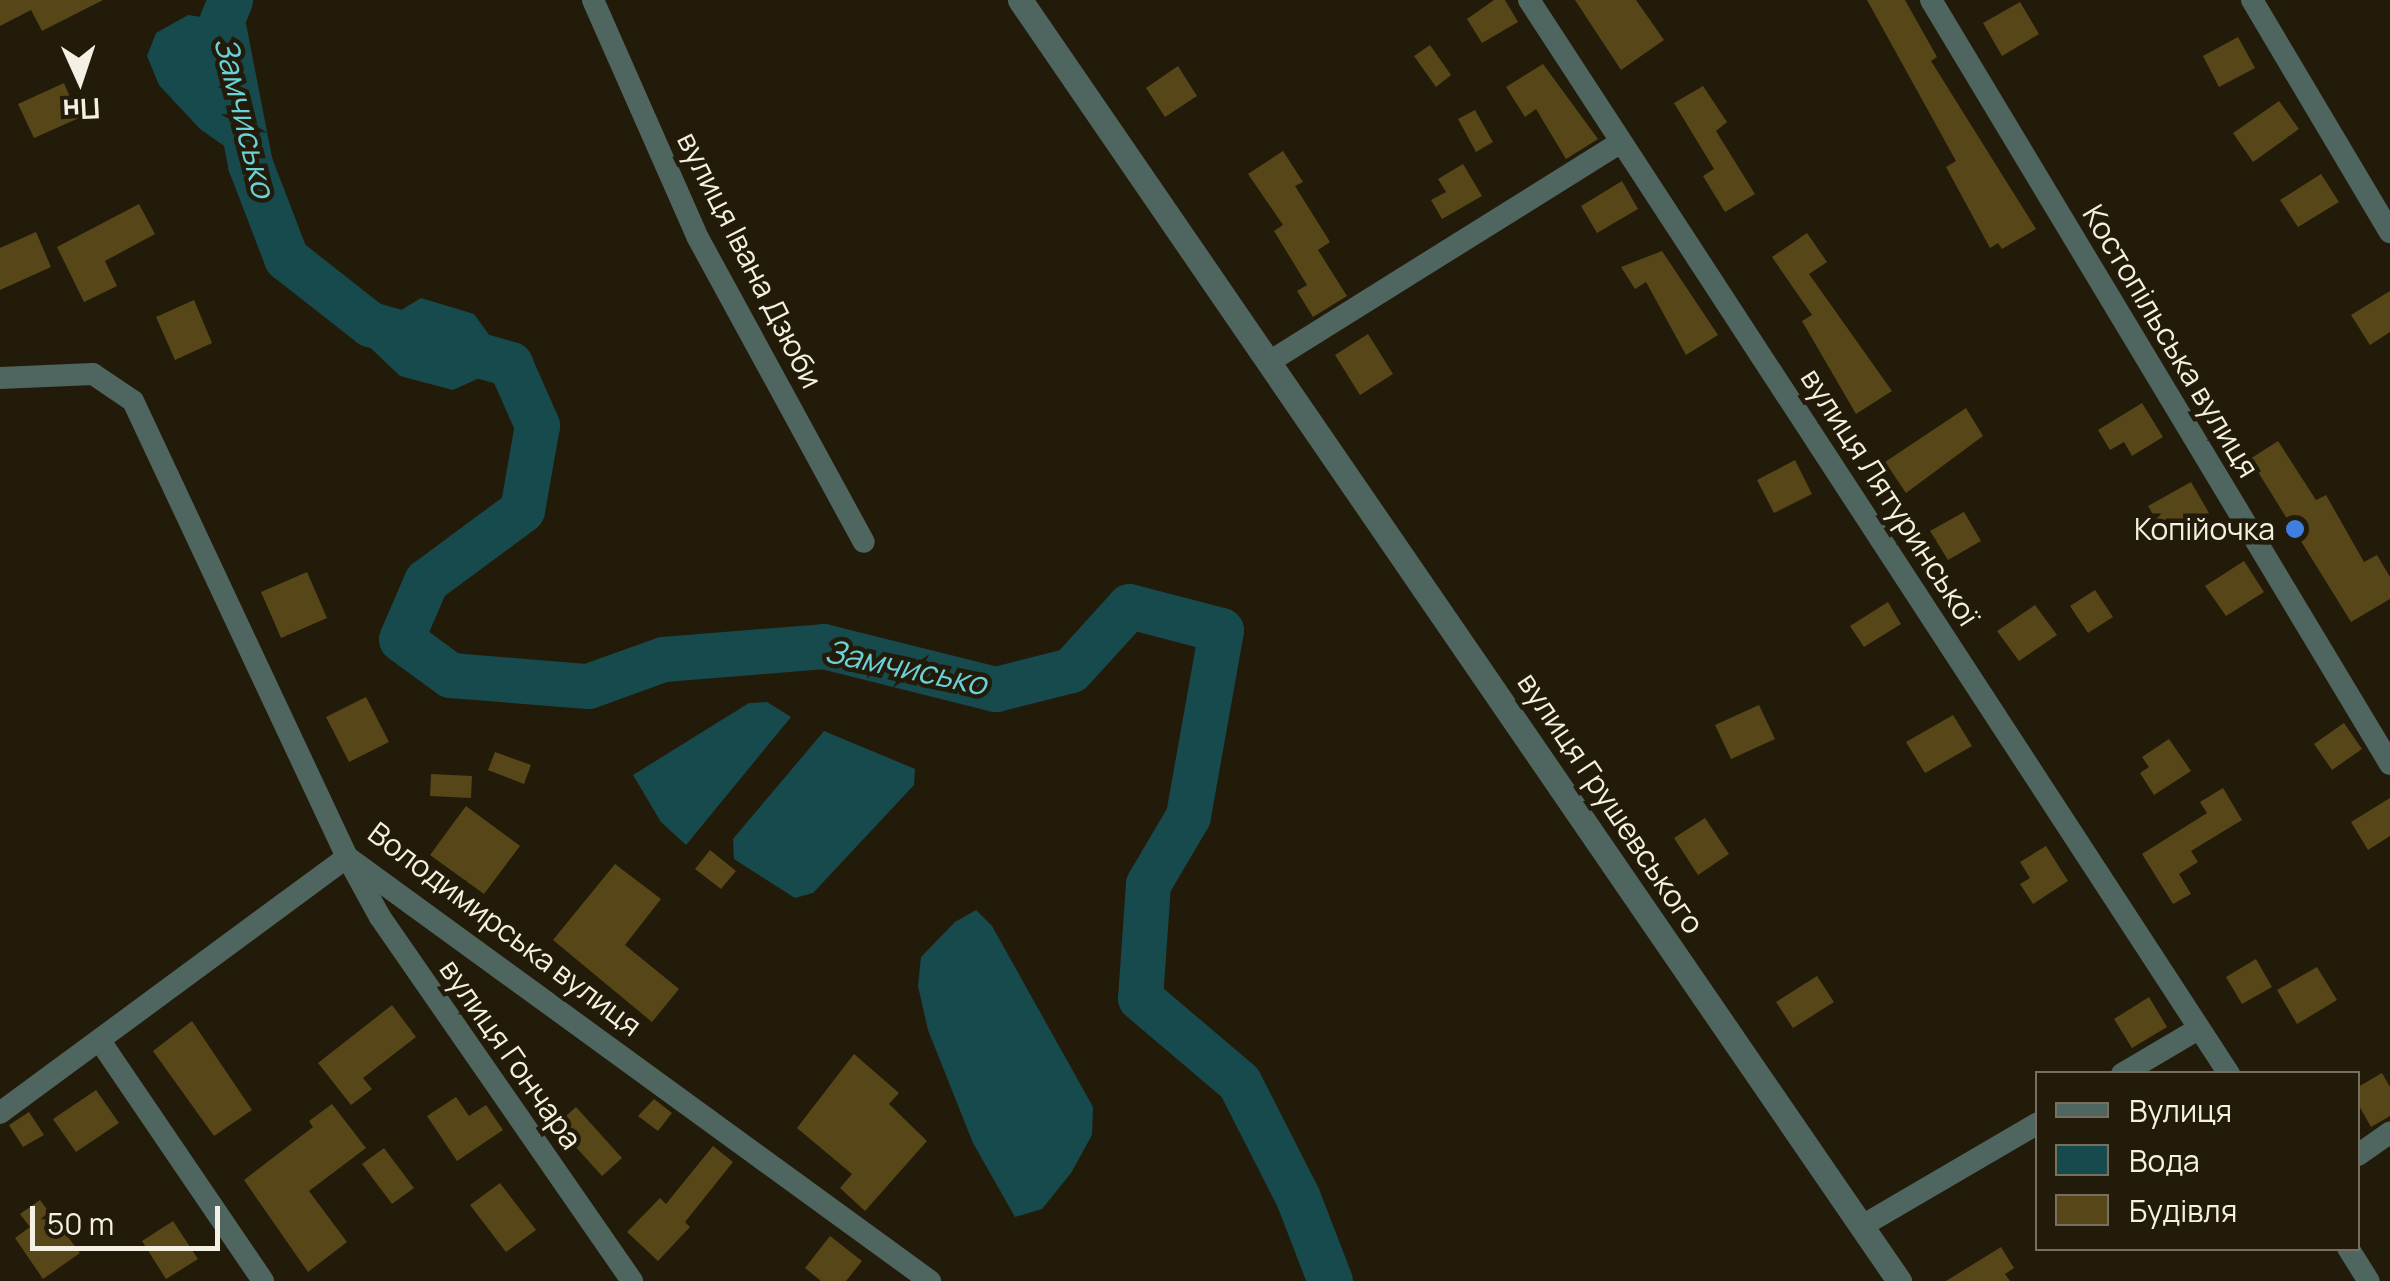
<!DOCTYPE html>
<html>
<head>
<meta charset="utf-8">
<style>
  body { margin:0 }
  #map { position:relative; width:2390px; height:1281px; overflow:hidden; background:#231b09; font-family:Manrope,sans-serif }
  div>[style] { position:absolute }
  [style*='--x'] { left:calc(var(--x)*1px); top:calc(var(--y)*1px); width:calc(var(--w)*1px); rotate:calc(var(--a)*1deg) }
  .water>* { inset:0; background:#174a4d }
  .river>* { height:45px; margin:-22.5px; padding:0 22.5px; transform-origin:22.5px; border-radius:22.5px; background:#174a4d }
  .building>* { inset:0; background:#574618 }
  .minor>* { height:22px; margin:-11px; padding:0 11px; transform-origin:11px; border-radius:11px; background:#4f6660 }
  .tertiary>* { height:25px; margin:-12.5px; padding:0 12.5px; transform-origin:12.5px; border-radius:12.5px; background:#4f6660 }
  .dots>* { width:28px; height:28px; translate:-50% -50%; box-sizing:border-box; border:5px solid #231b09; border-radius:50% }
  span { translate:-50% -50%; white-space:nowrap; text-align:center; line-height:1.15; -webkit-text-stroke:9px #231b09; paint-order:stroke }
  .street-label { font-size:30px; color:#f5f0e4 }
  .poi-label { font-size:30px; color:#f5f0e4 }
  .right { translate:-100% -50%; text-align:right }
  .water-label { font-size:32px; color:#6ad1d9; font-style:italic }
  .legend { position:absolute; left:2035px; top:1071px; width:325px; height:180px; box-sizing:border-box; background:#231b09; border:2px solid #777061; margin:0; padding:12px 18px; list-style:none; font-size:30px; color:#f5f0e4 }
  .legend li { display:flex; align-items:center; gap:20px; height:50px }
  .legend b { width:50px; border:2px solid #777061 }
  .north { position:absolute; left:30px; top:30px; width:100px; height:100px; -webkit-text-stroke:8px #231b09; paint-order:stroke; rotate:177deg; font-size:28px; font-weight:700; line-height:40px; text-align:center; color:#f5f0e4 }
  .north::after { content:''; display:block; margin:auto; width:35px; height:45px; background:#f5f0e4; clip-path:polygon(50% 0,100% 100%,50% 72%,0 100%) }
  .scale { position:absolute; left:30px; top:1206px; width:190px; height:45px; box-sizing:border-box; border:5px solid #f5f0e4; border-top:0; padding-left:12px; font-size:30px; line-height:35px; white-space:nowrap; color:#f5f0e4; -webkit-text-stroke:8px #231b09; paint-order:stroke }
</style>
</head>
<body>
<div id="map">
  <div class="water">
    <i style="clip-path:polygon(188px 15px,222px 20px,250px 104px,250px 164px,200px 129px,159px 85px,147px 56px,156px 33px)"></i>
    <i style="clip-path:polygon(421px 298px,474px 314px,510px 364px,453px 390px,400px 376px,358px 336px)"></i>
    <i style="clip-path:polygon(767px 702px,791px 717px,686px 845px,661px 822px,633px 775px,749px 703px)"></i>
    <i style="clip-path:polygon(824px 731px,915px 769px,914px 785px,813px 893px,795px 898px,734px 859px,733px 839px)"></i>
    <i style="clip-path:polygon(976px 910px,992px 926px,1093px 1107px,1092px 1135px,1071px 1173px,1042px 1209px,1015px 1217px,973px 1143px,928px 1030px,918px 986px,921px 957px,955px 922px)"></i>
  </div>
  <div class="river">
    <i style="--x:230;--y:0;--w:22;--a:112"></i>
    <i style="--x:222;--y:20;--w:147;--a:79"></i>
    <i style="--x:250;--y:164;--w:101;--a:69"></i>
    <i style="--x:286;--y:258;--w:107;--a:38.2"></i>
    <i style="--x:370;--y:324;--w:146;--a:15.9"></i>
    <i style="--x:510;--y:364;--w:67;--a:66.1"></i>
    <i style="--x:537;--y:425;--w:86;--a:100"></i>
    <i style="--x:522;--y:510;--w:119;--a:143.5"></i>
    <i style="--x:426;--y:581;--w:63;--a:113.3"></i>
    <i style="--x:401;--y:639;--w:61;--a:36.3"></i>
    <i style="--x:450;--y:675;--w:138;--a:4.6"></i>
    <i style="--x:588;--y:686;--w:80;--a:-19.8"></i>
    <i style="--x:663;--y:659;--w:161;--a:-4.6"></i>
    <i style="--x:823;--y:646;--w:178;--a:14"></i>
    <i style="--x:996;--y:689;--w:77;--a:-14.2"></i>
    <i style="--x:1071;--y:670;--w:86;--a:-47.8"></i>
    <i style="--x:1129;--y:606;--w:95;--a:14.6"></i>
    <i style="--x:1221;--y:630;--w:189;--a:100.1"></i>
    <i style="--x:1188;--y:816;--w:79;--a:120.5"></i>
    <i style="--x:1148;--y:884;--w:114;--a:94"></i>
    <i style="--x:1140;--y:998;--w:130;--a:40.3"></i>
    <i style="--x:1239;--y:1082;--w:130;--a:63"></i>
    <i style="--x:1298;--y:1198;--w:89;--a:68.9"></i>
  </div>
  <div class="building">
    <i style="clip-path:polygon(0 0,103px 0,42px 31px,31px 10px,0 26px)"></i>
    <i style="clip-path:polygon(1494px 0,1505px 0,1518px 22px,1482px 43px,1467px 19px)"></i>
    <i style="clip-path:polygon(1575px 0,1636px 0,1664px 40px,1621px 70px)"></i>
    <i style="clip-path:polygon(1867px 0,1905px 0,1937px 57px,1931px 61px,2036px 229px,2002px 249px,1998px 243px,1990px 248px,1946px 167px,1956px 161px)"></i>
    <i style="clip-path:polygon(2020px 2px,2039px 34px,2002px 56px,1983px 23px)"></i>
    <i style="clip-path:polygon(2238px 37px,2255px 68px,2219px 87px,2203px 56px)"></i>
    <i style="clip-path:polygon(1430px 45px,1451px 75px,1436px 87px,1414px 56px)"></i>
    <i style="clip-path:polygon(1543px 64px,1598px 139px,1566px 159px,1536px 109px,1525px 117px,1506px 87px)"></i>
    <i style="clip-path:polygon(1178px 66px,1197px 96px,1165px 117px,1146px 88px)"></i>
    <i style="clip-path:polygon(64px 83px,79px 118px,34px 138px,18px 104px)"></i>
    <i style="clip-path:polygon(1703px 86px,1727px 122px,1716px 131px,1755px 194px,1725px 212px,1703px 176px,1714px 169px,1674px 103px)"></i>
    <i style="clip-path:polygon(2279px 101px,2299px 129px,2253px 162px,2233px 133px)"></i>
    <i style="clip-path:polygon(1475px 110px,1493px 142px,1476px 152px,1458px 119px)"></i>
    <i style="clip-path:polygon(1283px 151px,1303px 182px,1295px 186px,1330px 242px,1318px 250px,1347px 296px,1313px 317px,1297px 291px,1307px 285px,1274px 231px,1283px 225px,1248px 174px)"></i>
    <i style="clip-path:polygon(1463px 164px,1482px 196px,1442px 219px,1431px 200px,1446px 192px,1438px 179px)"></i>
    <i style="clip-path:polygon(2321px 174px,2339px 202px,2298px 227px,2280px 200px)"></i>
    <i style="clip-path:polygon(1622px 181px,1638px 209px,1597px 233px,1581px 206px)"></i>
    <i style="clip-path:polygon(139px 204px,155px 234px,105px 261px,117px 286px,84px 302px,57px 247px)"></i>
    <i style="clip-path:polygon(36px 232px,51px 267px,0 290px,0 248px)"></i>
    <i style="clip-path:polygon(1807px 233px,1827px 262px,1809px 274px,1892px 391px,1856px 414px,1802px 321px,1812px 315px,1772px 257px)"></i>
    <i style="clip-path:polygon(1662px 251px,1718px 335px,1686px 355px,1646px 282px,1635px 289px,1621px 267px)"></i>
    <i style="clip-path:polygon(2390px 291px,2390px 332px,2370px 345px,2351px 315px)"></i>
    <i style="clip-path:polygon(194px 300px,212px 343px,175px 360px,156px 317px)"></i>
    <i style="clip-path:polygon(1368px 334px,1393px 374px,1360px 395px,1335px 355px)"></i>
    <i style="clip-path:polygon(2142px 403px,2163px 437px,2132px 456px,2124px 442px,2110px 450px,2098px 430px)"></i>
    <i style="clip-path:polygon(1966px 408px,1983px 436px,1906px 493px,1885px 462px)"></i>
    <i style="clip-path:polygon(2278px 441px,2316px 500px,2326px 495px,2364px 562px,2377px 555px,2390px 577px,2390px 599px,2351px 622px,2250px 459px)"></i>
    <i style="clip-path:polygon(1795px 460px,1812px 494px,1774px 513px,1757px 480px)"></i>
    <i style="clip-path:polygon(2191px 482px,2209px 513px,2166px 537px,2148px 506px)"></i>
    <i style="clip-path:polygon(1964px 512px,1981px 541px,1948px 560px,1930px 531px)"></i>
    <i style="clip-path:polygon(2244px 561px,2264px 592px,2226px 616px,2205px 586px)"></i>
    <i style="clip-path:polygon(307px 572px,327px 618px,281px 638px,261px 592px)"></i>
    <i style="clip-path:polygon(2095px 590px,2113px 617px,2088px 633px,2070px 606px)"></i>
    <i style="clip-path:polygon(1888px 602px,1901px 624px,1864px 647px,1850px 626px)"></i>
    <i style="clip-path:polygon(2035px 605px,2057px 635px,2019px 661px,1997px 631px)"></i>
    <i style="clip-path:polygon(366px 697px,389px 742px,349px 762px,326px 717px)"></i>
    <i style="clip-path:polygon(1759px 705px,1775px 739px,1731px 759px,1715px 725px)"></i>
    <i style="clip-path:polygon(1953px 715px,1972px 746px,1925px 773px,1906px 742px)"></i>
    <i style="clip-path:polygon(2344px 723px,2362px 749px,2332px 770px,2314px 744px)"></i>
    <i style="clip-path:polygon(2169px 739px,2191px 771px,2154px 795px,2140px 773px,2149px 767px,2142px 757px)"></i>
    <i style="clip-path:polygon(495px 752px,531px 765px,524px 784px,488px 770px)"></i>
    <i style="clip-path:polygon(431px 774px,472px 776px,471px 798px,430px 796px)"></i>
    <i style="clip-path:polygon(2223px 788px,2242px 820px,2191px 851px,2198px 862px,2179px 874px,2191px 894px,2173px 904px,2142px 854px,2207px 813px,2200px 802px)"></i>
    <i style="clip-path:polygon(2390px 798px,2390px 836px,2368px 850px,2351px 822px)"></i>
    <i style="clip-path:polygon(466px 806px,520px 846px,484px 894px,430px 855px)"></i>
    <i style="clip-path:polygon(1705px 818px,1729px 854px,1698px 875px,1674px 838px)"></i>
    <i style="clip-path:polygon(2046px 846px,2068px 881px,2033px 904px,2020px 884px,2030px 878px,2020px 862px)"></i>
    <i style="clip-path:polygon(710px 850px,736px 871px,721px 889px,695px 869px)"></i>
    <i style="clip-path:polygon(615px 864px,661px 899px,625px 945px,679px 989px,652px 1022px,553px 940px)"></i>
    <i style="clip-path:polygon(2256px 959px,2272px 987px,2242px 1004px,2226px 977px)"></i>
    <i style="clip-path:polygon(2317px 967px,2337px 1000px,2297px 1024px,2277px 990px)"></i>
    <i style="clip-path:polygon(1817px 976px,1834px 1002px,1793px 1028px,1776px 1002px)"></i>
    <i style="clip-path:polygon(2149px 997px,2167px 1027px,2132px 1048px,2114px 1019px)"></i>
    <i style="clip-path:polygon(392px 1005px,416px 1037px,363px 1078px,372px 1089px,351px 1105px,318px 1063px)"></i>
    <i style="clip-path:polygon(192px 1021px,252px 1110px,214px 1136px,153px 1051px)"></i>
    <i style="clip-path:polygon(854px 1054px,899px 1093px,889px 1104px,927px 1141px,865px 1211px,840px 1188px,852px 1174px,797px 1128px)"></i>
    <i style="clip-path:polygon(2382px 1073px,2390px 1087px,2390px 1116px,2371px 1127px,2358px 1104px,2358px 1087px)"></i>
    <i style="clip-path:polygon(96px 1090px,119px 1123px,76px 1152px,53px 1119px)"></i>
    <i style="clip-path:polygon(456px 1097px,469px 1116px,486px 1105px,503px 1130px,457px 1161px,427px 1116px)"></i>
    <i style="clip-path:polygon(654px 1099px,672px 1113px,658px 1131px,638px 1116px)"></i>
    <i style="clip-path:polygon(332px 1104px,366px 1148px,309px 1191px,347px 1242px,308px 1272px,244px 1180px,313px 1127px,309px 1121px)"></i>
    <i style="clip-path:polygon(576px 1107px,622px 1158px,602px 1176px,556px 1125px)"></i>
    <i style="clip-path:polygon(29px 1112px,44px 1135px,23px 1147px,9px 1125px)"></i>
    <i style="clip-path:polygon(713px 1146px,733px 1162px,685px 1222px,690px 1227px,658px 1261px,627px 1232px,660px 1198px,666px 1204px)"></i>
    <i style="clip-path:polygon(384px 1148px,414px 1188px,392px 1204px,362px 1164px)"></i>
    <i style="clip-path:polygon(500px 1183px,536px 1230px,506px 1252px,470px 1205px)"></i>
    <i style="clip-path:polygon(40px 1200px,80px 1253px,43px 1279px,15px 1238px,30px 1227px,20px 1214px)"></i>
    <i style="clip-path:polygon(173px 1221px,198px 1259px,166px 1279px,142px 1241px)"></i>
    <i style="clip-path:polygon(830px 1236px,862px 1261px,846px 1281px,821px 1281px,805px 1268px)"></i>
    <i style="clip-path:polygon(2001px 1247px,2014px 1268px,2005px 1274px,2010px 1281px,1946px 1281px)"></i>
  </div>
  <div class="minor">
    <i style="--x:593;--y:0;--w:260;--a:66.2"></i>
    <i style="--x:698;--y:238;--w:346;--a:61.4"></i>
    <i style="--x:1529;--y:0;--w:1282;--a:56.9"></i>
    <i style="--x:1931;--y:0;--w:891;--a:59"></i>
    <i style="--x:2252;--y:0;--w:270;--a:59.3"></i>
    <i style="--x:1269;--y:362;--w:414;--a:-32"></i>
    <i style="--x:0;--y:378;--w:93;--a:-2.5"></i>
    <i style="--x:93;--y:374;--w:48;--a:34"></i>
    <i style="--x:133;--y:401;--w:504;--a:64.86"></i>
    <i style="--x:347;--y:857;--w:721;--a:36.03"></i>
    <i style="--x:100;--y:1041;--w:290;--a:55.8"></i>
    <i style="--x:2122;--y:1074;--w:88;--a:-30.6"></i>
    <i style="--x:0;--y:1113;--w:431;--a:-36.4"></i>
    <i style="--x:347;--y:857;--w:68;--a:61.2"></i>
    <i style="--x:380;--y:917;--w:443;--a:55.3"></i>
    <i style="--x:2358;--y:1155;--w:39;--a:-35"></i>
    <i style="--x:1862;--y:1226;--w:204;--a:-30.3"></i>
    <i style="--x:2348;--y:1248;--w:39;--a:58"></i>
  </div>
  <div class="tertiary">
    <i style="--x:1020;--y:0;--w:1554;--a:55.54"></i>
  </div>
  <div class="dots">
    <i style="left:2295px;top:529px;background:#3f7fe0"></i>
  </div>
  <div class="street-label">
    <span style="left:750px;top:260px;rotate:63deg">вулиця Івана Дзюби</span>
    <span style="left:2171px;top:341px;rotate:59deg">Костопільська вулиця</span>
    <span style="left:1890px;top:497px;rotate:57deg">вулиця Лятуринської</span>
    <span style="left:1611px;top:803px;rotate:56deg">вулиця Грушевського</span>
    <span style="left:505px;top:929px;rotate:37deg">Володимирська вулиця</span>
    <span style="left:511px;top:1054px;rotate:55deg">вулиця Гончара</span>
  </div>
  <div class="poi-label">
    <span class="right" style="left:2275px;top:529px">Копійочка</span>
  </div>
  <div class="water-label">
    <span style="left:245px;top:117px;rotate:76deg">Замчисько</span>
    <span style="left:906px;top:667px;rotate:12deg">Замчисько</span>
  </div>
  <ul class="legend">
  <li><b style="height:12px;background:#4f6660"></b>Вулиця</li>
  <li><b style="height:28px;background:#174a4d"></b>Вода</li>
  <li><b style="height:28px;background:#574618"></b>Будівля</li>
  </ul>
  <div class="north">Пн</div>
  <div class="scale">50 m</div>
</div>
</body>
</html>
